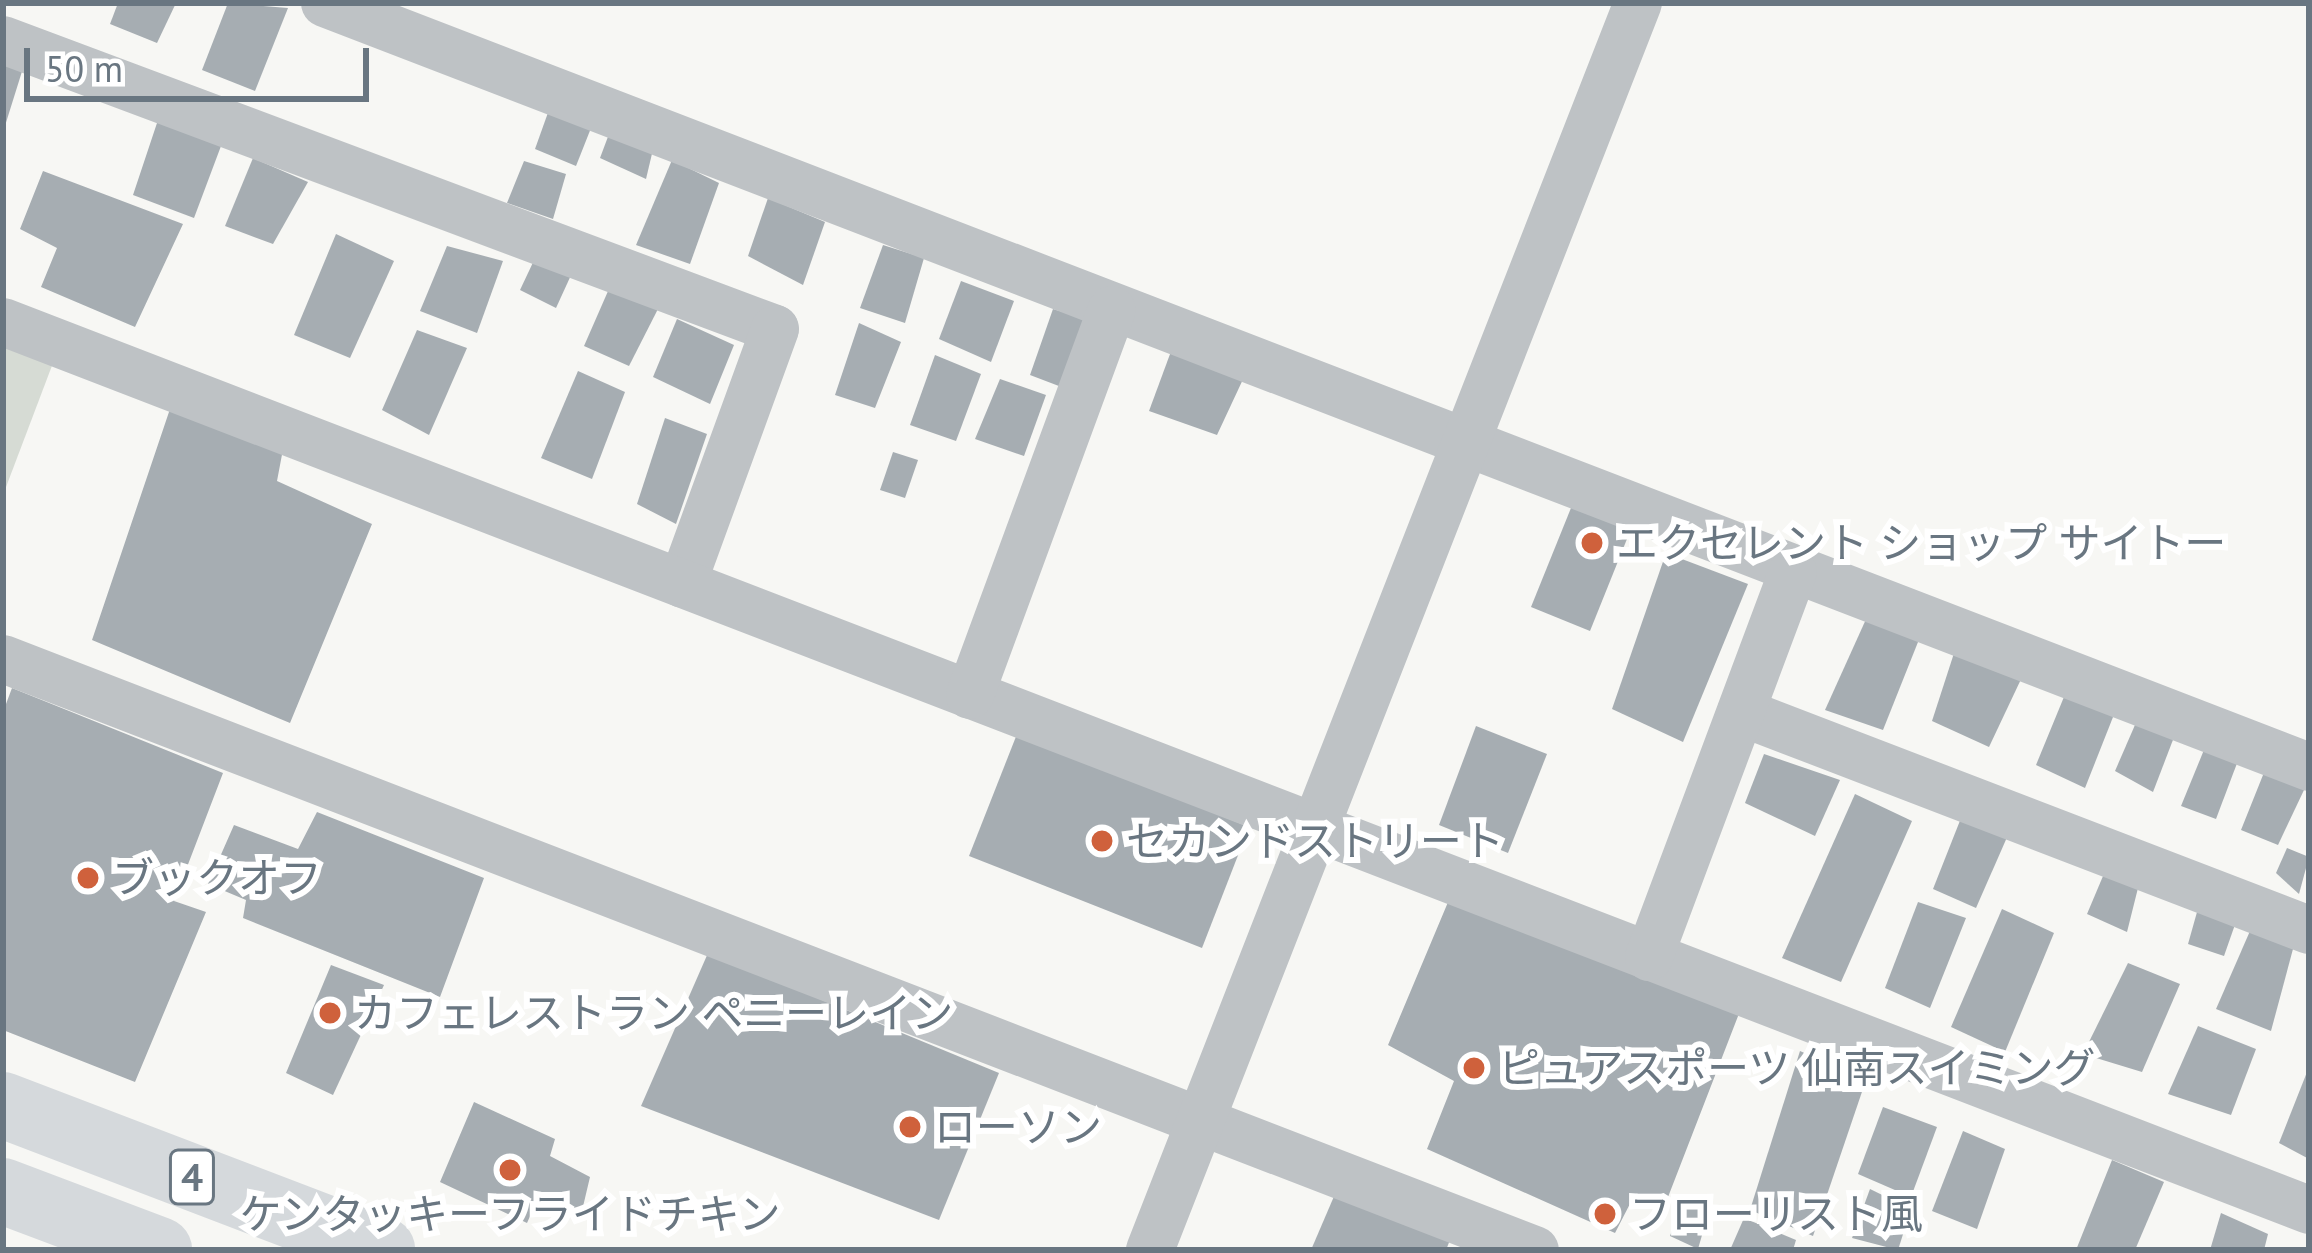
<!DOCTYPE html>
<html>
<head>
<meta charset="utf-8">
<style>
  body { margin:0 }
  #map { position:relative; width:2312px; height:1253px; overflow:hidden; background:#f7f7f4; font-family:"PT Sans","Noto Sans JP",sans-serif }
  div>[style] { position:absolute }
  [style*='--x'] { left:calc(var(--x)*1px); top:calc(var(--y)*1px); width:calc(var(--w)*1px); rotate:calc(var(--a)*1deg) }
  .green>* { inset:0; background:#d6dbd4 }
  .building>* { inset:0; background:#a6adb2 }
  .minor>* { height:48px; margin:-24px; padding:0 24px; transform-origin:24px; border-radius:24px; background:#bec2c5 }
  .highway>* { height:66px; margin:-33px; padding:0 33px; transform-origin:33px; border-radius:33px; background:#d5d9dc }
  .dots>* { width:33px; height:33px; translate:-50% -50%; box-sizing:border-box; border:6px solid #fff; border-radius:50% }
  span { translate:-50% -50%; white-space:nowrap; text-align:center; line-height:1.15; -webkit-text-stroke:12px #fff; paint-order:stroke }
  .shield-label span { padding:3px 9px; background:#fff; border:3px solid; border-radius:9px; -webkit-text-stroke-width:0 }
  .shield-label { font-size:39px; color:#697681; font-weight:700 }
  .poi-label { font-size:42px; color:#697681 }
  .left { translate:0 -50%; text-align:left }
  .frame { position:absolute; inset:0; border:6px solid #697681; pointer-events:none }
  .scale { position:absolute; left:24px; top:48px; width:345px; height:54px; box-sizing:border-box; border:6px solid #697681; border-top:0; padding-left:15px; font-size:36px; line-height:42px; white-space:nowrap; color:#697681; -webkit-text-stroke:9px #fff; paint-order:stroke }
</style>
</head>
<body>
<div id="map">
  <div class="green">
    <i style="clip-path:polygon(3px 344px,53px 363px,3px 495px)"></i>
  </div>
  <div class="building">
    <i style="clip-path:polygon(118px 3px,176px 3px,157px 43px,110px 24px)"></i>
    <i style="clip-path:polygon(228px 3px,288px 8px,255px 91px,202px 70px)"></i>
    <i style="clip-path:polygon(3px 55px,24px 65px,4px 129px,3px 129px)"></i>
    <i style="clip-path:polygon(550px 107px,593px 123px,576px 166px,535px 149px)"></i>
    <i style="clip-path:polygon(160px 114px,224px 138px,194px 218px,133px 195px)"></i>
    <i style="clip-path:polygon(612px 126px,655px 141px,646px 179px,600px 158px)"></i>
    <i style="clip-path:polygon(253px 158px,308px 182px,273px 244px,225px 226px)"></i>
    <i style="clip-path:polygon(672px 160px,719px 183px,690px 264px,636px 245px)"></i>
    <i style="clip-path:polygon(524px 161px,566px 174px,553px 219px,507px 203px)"></i>
    <i style="clip-path:polygon(43px 171px,183px 224px,135px 327px,41px 287px,57px 248px,20px 229px)"></i>
    <i style="clip-path:polygon(768px 198px,825px 222px,803px 285px,748px 256px)"></i>
    <i style="clip-path:polygon(336px 234px,394px 261px,350px 358px,294px 335px)"></i>
    <i style="clip-path:polygon(883px 245px,924px 258px,905px 323px,860px 308px)"></i>
    <i style="clip-path:polygon(447px 246px,503px 261px,477px 333px,420px 311px)"></i>
    <i style="clip-path:polygon(537px 254px,572px 273px,556px 308px,520px 290px)"></i>
    <i style="clip-path:polygon(961px 281px,1014px 301px,991px 362px,939px 339px)"></i>
    <i style="clip-path:polygon(612px 282px,660px 305px,629px 366px,584px 346px)"></i>
    <i style="clip-path:polygon(1053px 309px,1093px 321px,1072px 391px,1030px 375px)"></i>
    <i style="clip-path:polygon(677px 319px,734px 345px,710px 404px,653px 377px)"></i>
    <i style="clip-path:polygon(859px 323px,901px 342px,875px 408px,835px 395px)"></i>
    <i style="clip-path:polygon(417px 330px,467px 348px,429px 435px,382px 410px)"></i>
    <i style="clip-path:polygon(1173px 346px,1245px 375px,1217px 435px,1149px 411px)"></i>
    <i style="clip-path:polygon(935px 355px,981px 374px,956px 441px,910px 425px)"></i>
    <i style="clip-path:polygon(578px 371px,625px 392px,592px 479px,541px 458px)"></i>
    <i style="clip-path:polygon(1000px 379px,1046px 395px,1024px 456px,975px 439px)"></i>
    <i style="clip-path:polygon(171px 406px,284px 444px,277px 481px,372px 524px,290px 723px,92px 640px)"></i>
    <i style="clip-path:polygon(665px 418px,707px 434px,676px 524px,637px 504px)"></i>
    <i style="clip-path:polygon(893px 452px,918px 460px,905px 498px,880px 490px)"></i>
    <i style="clip-path:polygon(1573px 503px,1631px 529px,1590px 631px,1531px 607px)"></i>
    <i style="clip-path:polygon(1666px 553px,1748px 584px,1683px 742px,1612px 709px)"></i>
    <i style="clip-path:polygon(1867px 617px,1920px 637px,1883px 730px,1825px 710px)"></i>
    <i style="clip-path:polygon(1956px 647px,2023px 675px,1989px 747px,1932px 721px)"></i>
    <i style="clip-path:polygon(12px 688px,223px 773px,174px 901px,206px 912px,135px 1082px,3px 1030px,3px 712px)"></i>
    <i style="clip-path:polygon(2066px 692px,2115px 712px,2085px 788px,2036px 765px)"></i>
    <i style="clip-path:polygon(2138px 718px,2176px 732px,2153px 792px,2115px 771px)"></i>
    <i style="clip-path:polygon(1476px 726px,1547px 754px,1508px 853px,1439px 825px)"></i>
    <i style="clip-path:polygon(1017px 734px,1249px 827px,1202px 948px,969px 856px)"></i>
    <i style="clip-path:polygon(2206px 745px,2239px 758px,2216px 819px,2181px 806px)"></i>
    <i style="clip-path:polygon(1764px 754px,1840px 780px,1815px 836px,1745px 803px)"></i>
    <i style="clip-path:polygon(2265px 770px,2304px 790px,2278px 845px,2241px 830px)"></i>
    <i style="clip-path:polygon(1855px 794px,1912px 821px,1841px 982px,1782px 958px)"></i>
    <i style="clip-path:polygon(317px 812px,484px 878px,440px 997px,243px 918px,246px 900px,208px 884px,234px 825px,298px 849px)"></i>
    <i style="clip-path:polygon(1963px 813px,2008px 835px,1976px 908px,1933px 889px)"></i>
    <i style="clip-path:polygon(2287px 848px,2309px 857px,2299px 894px,2276px 873px)"></i>
    <i style="clip-path:polygon(2106px 869px,2140px 880px,2127px 932px,2087px 914px)"></i>
    <i style="clip-path:polygon(1451px 895px,1740px 1011px,1663px 1210px,1635px 1194px,1615px 1233px,1427px 1149px,1454px 1081px,1388px 1045px)"></i>
    <i style="clip-path:polygon(1918px 902px,1966px 918px,1930px 1008px,1885px 988px)"></i>
    <i style="clip-path:polygon(2199px 905px,2238px 916px,2224px 956px,2188px 944px)"></i>
    <i style="clip-path:polygon(2002px 909px,2054px 933px,2005px 1052px,1951px 1027px)"></i>
    <i style="clip-path:polygon(2250px 931px,2293px 949px,2271px 1031px,2216px 1009px)"></i>
    <i style="clip-path:polygon(708px 953px,999px 1073px,939px 1220px,641px 1106px)"></i>
    <i style="clip-path:polygon(2128px 963px,2180px 984px,2142px 1072px,2083px 1054px)"></i>
    <i style="clip-path:polygon(331px 965px,384px 985px,333px 1095px,286px 1073px)"></i>
    <i style="clip-path:polygon(2198px 1026px,2256px 1049px,2231px 1115px,2168px 1094px)"></i>
    <i style="clip-path:polygon(1800px 1051px,1866px 1080px,1813px 1236px,1750px 1210px)"></i>
    <i style="clip-path:polygon(2309px 1067px,2309px 1159px,2279px 1143px)"></i>
    <i style="clip-path:polygon(474px 1102px,555px 1139px,550px 1156px,590px 1177px,581px 1215px,539px 1196px,527px 1223px,440px 1182px)"></i>
    <i style="clip-path:polygon(1883px 1107px,1937px 1127px,1911px 1197px,1858px 1174px)"></i>
    <i style="clip-path:polygon(1963px 1131px,2005px 1149px,1977px 1229px,1932px 1211px)"></i>
    <i style="clip-path:polygon(2112px 1160px,2164px 1182px,2135px 1250px,2076px 1250px)"></i>
    <i style="clip-path:polygon(1338px 1187px,1450px 1240px,1446px 1250px,1311px 1250px)"></i>
    <i style="clip-path:polygon(1870px 1189px,1911px 1209px,1898px 1250px,1852px 1238px)"></i>
    <i style="clip-path:polygon(1685px 1197px,1711px 1204px,1698px 1249px,1670px 1236px)"></i>
    <i style="clip-path:polygon(2221px 1213px,2268px 1234px,2264px 1250px,2210px 1250px)"></i>
    <i style="clip-path:polygon(1744px 1218px,1796px 1240px,1793px 1250px,1730px 1250px)"></i>
  </div>
  <div class="minor">
    <i style="--x:325;--y:3;--w:2126;--a:21.06"></i>
    <i style="--x:3;--y:40;--w:824;--a:20.52"></i>
    <i style="--x:775;--y:329;--w:271;--a:110"></i>
    <i style="--x:3;--y:322;--w:2471;--a:21.06"></i>
    <i style="--x:3;--y:659;--w:1642;--a:21.1"></i>
    <i style="--x:970;--y:695;--w:410;--a:-69.8"></i>
    <i style="--x:1741;--y:712;--w:608;--a:21"></i>
    <i style="--x:1649;--y:957;--w:411;--a:-69.5"></i>
    <i style="--x:1150;--y:1250;--w:1339;--a:-68.63"></i>
  </div>
  <div class="highway">
    <i style="--x:3;--y:1105;--w:406;--a:20.9"></i>
    <i style="--x:3;--y:1191;--w:167;--a:20.7"></i>
  </div>
  <div class="dots">
    <i style="left:1592px;top:543px;background:#cf613c"></i>
    <i style="left:1102px;top:841px;background:#cf613c"></i>
    <i style="left:88px;top:878px;background:#cf613c"></i>
    <i style="left:330px;top:1013px;background:#cf613c"></i>
    <i style="left:1474px;top:1068px;background:#cf613c"></i>
    <i style="left:910px;top:1127px;background:#cf613c"></i>
    <i style="left:510px;top:1170px;background:#cf613c"></i>
    <i style="left:1605px;top:1214px;background:#cf613c"></i>
  </div>
  <div class="shield-label">
    <span style="left:192px;top:1177px">4</span>
  </div>
  <div class="poi-label">
    <span class="left" style="left:1616px;top:543px">エクセレント ショップ サイトー</span>
    <span class="left" style="left:1126px;top:841px">セカンドストリート</span>
    <span class="left" style="left:112px;top:878px">ブックオフ</span>
    <span class="left" style="left:354px;top:1013px">カフェレストラン ペニーレイン</span>
    <span class="left" style="left:1498px;top:1068px">ピュアスポーツ 仙南スイミング</span>
    <span class="left" style="left:934px;top:1127px">ローソン</span>
    <span style="left:510px;top:1214px">ケンタッキーフライドチキン</span>
    <span class="left" style="left:1629px;top:1214px">フローリスト風</span>
  </div>
  <div class="frame"></div>
  <div class="scale">50 m</div>
</div>
</body>
</html>
